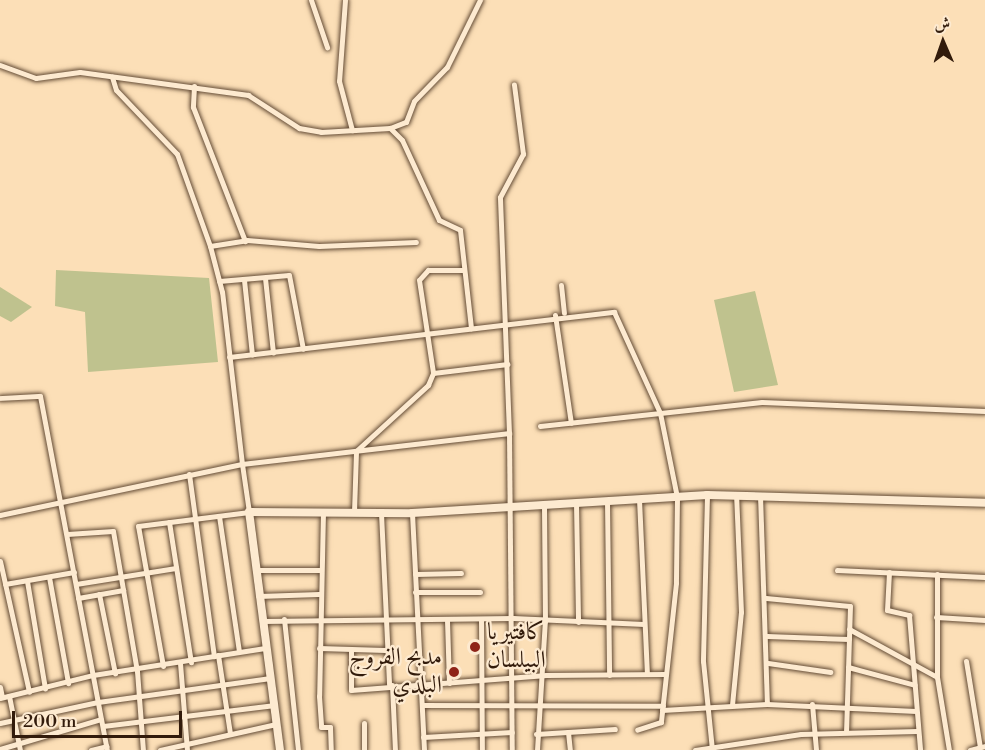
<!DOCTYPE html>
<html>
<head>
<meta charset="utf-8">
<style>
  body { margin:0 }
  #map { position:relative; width:985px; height:750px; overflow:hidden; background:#fcdfb7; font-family:"Libre Bodoni",Amiri,serif }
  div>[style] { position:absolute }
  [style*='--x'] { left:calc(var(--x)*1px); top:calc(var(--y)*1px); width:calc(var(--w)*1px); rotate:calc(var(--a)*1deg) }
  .green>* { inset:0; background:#bfc28e }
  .roads { filter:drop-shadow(0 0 2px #644c36) drop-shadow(0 0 2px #644c36) }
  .street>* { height:5px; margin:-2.5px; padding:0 2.5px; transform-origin:2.5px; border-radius:2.5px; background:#fdead0 }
  .secondary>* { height:8px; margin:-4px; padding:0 4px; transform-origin:4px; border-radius:4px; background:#fdead0 }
  .dots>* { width:16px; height:16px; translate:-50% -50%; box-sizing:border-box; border:3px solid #fdead0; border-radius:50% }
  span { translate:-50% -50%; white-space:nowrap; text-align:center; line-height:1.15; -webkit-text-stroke:4.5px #fdead0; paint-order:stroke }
  .poi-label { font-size:24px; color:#321b0b }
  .left { translate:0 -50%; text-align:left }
  .right { translate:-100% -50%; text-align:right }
  .north { position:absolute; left:913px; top:12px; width:60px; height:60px; -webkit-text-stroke:4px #fdead0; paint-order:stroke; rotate:358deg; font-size:16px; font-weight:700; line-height:24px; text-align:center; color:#321b0b }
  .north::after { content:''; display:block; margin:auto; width:21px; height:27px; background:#321b0b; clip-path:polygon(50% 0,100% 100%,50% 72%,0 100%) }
  .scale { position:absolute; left:12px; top:711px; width:170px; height:27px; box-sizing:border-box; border:3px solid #321b0b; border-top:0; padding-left:8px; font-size:18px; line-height:21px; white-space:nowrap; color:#321b0b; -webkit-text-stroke:4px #fdead0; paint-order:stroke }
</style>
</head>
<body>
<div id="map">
  <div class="green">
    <i style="clip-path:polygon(56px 270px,209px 278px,218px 362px,88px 372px,85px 312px,55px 306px)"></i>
    <i style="clip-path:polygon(0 287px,32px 307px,11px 322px,0 316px)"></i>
    <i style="clip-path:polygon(755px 291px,778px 385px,734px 392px,714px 300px)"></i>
  </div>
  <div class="roads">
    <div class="street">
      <i style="--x:311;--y:0;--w:50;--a:71.2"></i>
      <i style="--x:345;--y:0;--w:81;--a:94.2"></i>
      <i style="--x:339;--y:81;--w:51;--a:75.1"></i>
      <i style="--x:0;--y:65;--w:38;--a:20"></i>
      <i style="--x:36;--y:78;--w:44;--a:-7.8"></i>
      <i style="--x:80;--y:72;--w:170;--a:7.8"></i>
      <i style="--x:248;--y:95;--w:61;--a:32.9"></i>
      <i style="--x:299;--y:128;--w:22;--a:10"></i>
      <i style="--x:321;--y:132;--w:69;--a:-3.3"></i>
      <i style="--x:390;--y:128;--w:17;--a:-21"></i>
      <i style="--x:406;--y:122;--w:22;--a:-69"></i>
      <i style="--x:414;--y:101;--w:47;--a:-45.9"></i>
      <i style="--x:447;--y:67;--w:75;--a:-63.8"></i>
      <i style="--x:194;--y:86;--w:21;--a:93"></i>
      <i style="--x:193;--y:107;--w:144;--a:68.8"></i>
      <i style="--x:390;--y:128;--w:17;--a:45"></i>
      <i style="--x:402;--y:140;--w:88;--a:65.2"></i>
      <i style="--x:439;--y:220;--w:23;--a:25"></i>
      <i style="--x:460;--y:230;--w:99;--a:83.6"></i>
      <i style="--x:210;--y:246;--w:37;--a:-9"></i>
      <i style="--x:247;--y:240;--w:72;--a:4.8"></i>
      <i style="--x:319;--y:246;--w:97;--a:-2.4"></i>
      <i style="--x:464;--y:270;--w:36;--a:180"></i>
      <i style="--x:428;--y:270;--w:13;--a:132"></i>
      <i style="--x:419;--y:280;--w:94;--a:81.4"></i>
      <i style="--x:433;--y:373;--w:75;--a:-6.9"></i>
      <i style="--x:265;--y:278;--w:75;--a:83.9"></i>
      <i style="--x:244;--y:280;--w:75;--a:83.9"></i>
      <i style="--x:219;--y:281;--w:70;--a:-4.9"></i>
      <i style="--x:289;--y:275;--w:75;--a:79.3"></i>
      <i style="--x:561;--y:285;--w:28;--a:84"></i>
      <i style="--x:555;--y:315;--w:109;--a:81.6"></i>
      <i style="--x:229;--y:357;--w:388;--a:-6.7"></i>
      <i style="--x:614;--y:312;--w:111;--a:65.5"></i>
      <i style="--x:660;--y:413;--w:86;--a:78.6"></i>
      <i style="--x:677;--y:497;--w:86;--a:90.7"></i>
      <i style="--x:676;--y:583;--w:140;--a:96.2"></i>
      <i style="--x:661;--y:722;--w:25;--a:162"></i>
      <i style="--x:0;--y:398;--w:40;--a:-2.9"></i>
      <i style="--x:40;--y:396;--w:360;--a:79.3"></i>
      <i style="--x:540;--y:426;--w:223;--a:-6.2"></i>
      <i style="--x:762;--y:402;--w:223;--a:2.3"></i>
      <i style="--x:509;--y:433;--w:317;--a:89.5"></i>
      <i style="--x:189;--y:474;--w:184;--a:82.2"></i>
      <i style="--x:707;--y:495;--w:166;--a:91.4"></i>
      <i style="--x:703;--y:661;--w:89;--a:84.2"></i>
      <i style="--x:760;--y:495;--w:209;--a:88.1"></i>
      <i style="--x:639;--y:499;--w:175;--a:87.4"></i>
      <i style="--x:607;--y:501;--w:174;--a:89.3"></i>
      <i style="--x:576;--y:503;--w:119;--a:89"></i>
      <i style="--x:323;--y:512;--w:184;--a:91.2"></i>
      <i style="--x:319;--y:696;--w:31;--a:86"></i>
      <i style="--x:321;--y:727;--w:9;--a:0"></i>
      <i style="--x:330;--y:727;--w:23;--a:88"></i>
      <i style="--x:354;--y:512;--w:61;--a:-88.1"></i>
      <i style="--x:356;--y:451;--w:98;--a:-42.5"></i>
      <i style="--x:428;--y:385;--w:13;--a:-67"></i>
      <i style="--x:381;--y:513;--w:172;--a:87.3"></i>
      <i style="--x:412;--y:513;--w:237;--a:87.1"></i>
      <i style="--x:0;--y:515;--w:247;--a:-11.9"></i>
      <i style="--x:242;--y:464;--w:173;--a:-96.6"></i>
      <i style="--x:222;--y:292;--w:48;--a:-104.6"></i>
      <i style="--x:210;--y:246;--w:98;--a:-109.7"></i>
      <i style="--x:177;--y:154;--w:88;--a:-133.6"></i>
      <i style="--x:116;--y:90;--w:14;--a:-107"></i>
      <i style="--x:219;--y:516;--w:136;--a:81.6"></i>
      <i style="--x:169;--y:522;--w:142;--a:81.1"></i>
      <i style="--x:67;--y:534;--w:46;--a:-3.7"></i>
      <i style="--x:113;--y:531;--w:142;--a:80.3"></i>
      <i style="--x:137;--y:671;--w:79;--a:85.7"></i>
      <i style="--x:0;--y:561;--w:134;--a:77.5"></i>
      <i style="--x:255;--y:570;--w:66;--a:0"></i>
      <i style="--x:837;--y:570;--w:148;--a:2.7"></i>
      <i style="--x:889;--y:572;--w:38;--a:93"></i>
      <i style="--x:887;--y:610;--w:23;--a:13"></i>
      <i style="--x:909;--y:615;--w:135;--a:85.3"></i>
      <i style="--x:415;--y:574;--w:46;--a:-1.2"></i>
      <i style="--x:937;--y:574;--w:103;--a:90"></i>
      <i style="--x:937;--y:677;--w:74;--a:80.7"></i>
      <i style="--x:49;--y:577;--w:108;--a:79.8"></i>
      <i style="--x:27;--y:581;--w:109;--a:80.5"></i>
      <i style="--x:5;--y:584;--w:70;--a:-9.9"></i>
      <i style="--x:76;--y:584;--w:101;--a:-9.1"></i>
      <i style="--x:415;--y:592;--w:65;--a:0"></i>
      <i style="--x:99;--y:594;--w:81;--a:78.6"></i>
      <i style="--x:258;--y:596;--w:61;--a:-1.9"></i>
      <i style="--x:78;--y:598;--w:46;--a:-10.1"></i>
      <i style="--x:766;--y:598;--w:84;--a:5.4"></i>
      <i style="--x:850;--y:606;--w:126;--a:91.8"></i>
      <i style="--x:936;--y:617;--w:49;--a:3.5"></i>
      <i style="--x:284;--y:619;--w:132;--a:83.9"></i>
      <i style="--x:447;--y:620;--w:63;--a:88.2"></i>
      <i style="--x:481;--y:620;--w:130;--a:89.6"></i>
      <i style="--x:262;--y:621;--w:251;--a:-0.7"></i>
      <i style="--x:513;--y:618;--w:131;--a:2.6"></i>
      <i style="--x:849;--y:629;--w:100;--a:28.6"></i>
      <i style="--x:767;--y:636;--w:82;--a:2.1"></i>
      <i style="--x:319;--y:648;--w:66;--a:1.7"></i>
      <i style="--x:351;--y:649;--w:41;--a:90"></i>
      <i style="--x:351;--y:690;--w:196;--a:-4.4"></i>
      <i style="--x:546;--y:675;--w:119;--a:-0.5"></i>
      <i style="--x:218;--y:655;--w:79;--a:81.3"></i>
      <i style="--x:966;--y:661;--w:87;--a:80.8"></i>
      <i style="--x:180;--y:663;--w:87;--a:85.4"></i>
      <i style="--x:768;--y:663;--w:63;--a:8.3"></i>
      <i style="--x:163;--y:666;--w:142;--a:-100.1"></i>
      <i style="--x:138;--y:526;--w:112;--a:-7.2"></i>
      <i style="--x:249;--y:512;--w:49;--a:-98.3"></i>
      <i style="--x:242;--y:464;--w:269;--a:-6.6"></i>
      <i style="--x:509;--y:433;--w:236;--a:-92.2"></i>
      <i style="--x:500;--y:197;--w:49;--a:-61.9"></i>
      <i style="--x:523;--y:154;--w:70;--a:-97.4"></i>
      <i style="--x:848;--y:667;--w:69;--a:15"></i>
      <i style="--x:392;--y:685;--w:65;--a:87.4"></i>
      <i style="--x:0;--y:687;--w:10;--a:79"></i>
      <i style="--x:9;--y:696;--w:55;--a:78.5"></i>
      <i style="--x:0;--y:698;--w:96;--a:-13.9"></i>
      <i style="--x:93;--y:675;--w:174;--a:-8.9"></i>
      <i style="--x:812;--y:704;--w:46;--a:85"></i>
      <i style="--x:422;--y:705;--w:241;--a:0.2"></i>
      <i style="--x:732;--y:705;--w:93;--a:-84.5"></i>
      <i style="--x:741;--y:612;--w:117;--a:-92.4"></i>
      <i style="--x:662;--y:710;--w:105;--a:-3.3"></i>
      <i style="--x:767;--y:704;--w:149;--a:2.7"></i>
      <i style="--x:0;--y:723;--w:100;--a:-12.1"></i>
      <i style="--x:98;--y:702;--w:174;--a:-7.9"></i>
      <i style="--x:364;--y:723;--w:27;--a:90"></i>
      <i style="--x:103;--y:726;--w:171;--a:-7"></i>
      <i style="--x:568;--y:732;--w:18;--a:84"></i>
      <i style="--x:536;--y:734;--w:79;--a:-3.6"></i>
      <i style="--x:423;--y:737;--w:89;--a:-3.2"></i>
      <i style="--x:0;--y:749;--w:105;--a:-16.5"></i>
      <i style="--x:91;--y:750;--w:16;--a:-14"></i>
      <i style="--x:160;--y:750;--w:119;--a:-12.6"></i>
      <i style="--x:537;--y:750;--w:129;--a:-86.5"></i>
      <i style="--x:545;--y:621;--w:116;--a:-90.5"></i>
      <i style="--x:695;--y:750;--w:107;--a:-8.6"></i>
      <i style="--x:801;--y:734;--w:116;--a:-1.5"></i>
      <i style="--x:970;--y:750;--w:16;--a:-15"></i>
    </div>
    <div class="secondary">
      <i style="--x:280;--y:750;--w:240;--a:-97.4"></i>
      <i style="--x:249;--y:512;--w:163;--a:0.4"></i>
      <i style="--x:412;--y:513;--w:296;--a:-3.5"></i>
      <i style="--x:707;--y:495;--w:278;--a:1.6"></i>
    </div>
  </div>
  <div class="dots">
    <i style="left:475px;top:647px;background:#8f2418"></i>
    <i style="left:454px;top:672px;background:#8f2418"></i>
  </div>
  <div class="poi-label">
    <span class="left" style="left:487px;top:647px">كافتيريا<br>البيلسان</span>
    <span class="right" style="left:442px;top:672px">مدبح الفروج<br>البلدي</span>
  </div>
  <div class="north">ش</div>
  <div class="scale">200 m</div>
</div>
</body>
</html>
